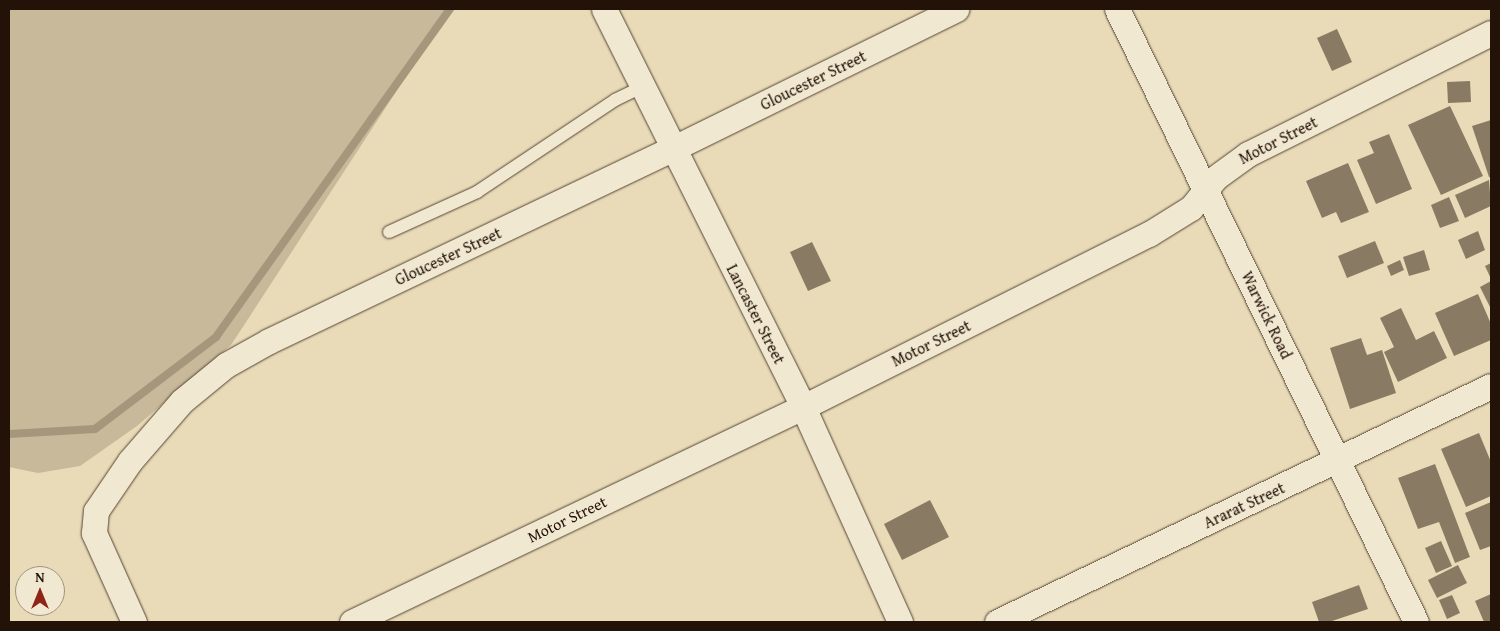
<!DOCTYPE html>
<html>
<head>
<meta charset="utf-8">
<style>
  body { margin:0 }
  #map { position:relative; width:1500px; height:631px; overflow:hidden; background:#e9dbb8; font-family:"Gentium Book Plus",serif }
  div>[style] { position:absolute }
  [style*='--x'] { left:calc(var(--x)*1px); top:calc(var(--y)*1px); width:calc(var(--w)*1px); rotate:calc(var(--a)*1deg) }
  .green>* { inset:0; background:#c7b99a }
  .stream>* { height:8px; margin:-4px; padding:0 4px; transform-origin:4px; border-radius:4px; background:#a5977c }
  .building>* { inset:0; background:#897b63 }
  .roads { filter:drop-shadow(0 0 1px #544433) drop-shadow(0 0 1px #544433) }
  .lane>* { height:12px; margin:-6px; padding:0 6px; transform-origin:6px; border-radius:6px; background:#f1e8d1 }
  .street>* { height:25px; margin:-12.5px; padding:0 12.5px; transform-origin:12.5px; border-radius:12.5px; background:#f1e8d1 }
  span { translate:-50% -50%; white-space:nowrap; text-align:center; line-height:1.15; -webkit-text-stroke:4px #f1e8d1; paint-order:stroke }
  .street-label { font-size:16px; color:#221207 }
  .frame { position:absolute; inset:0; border:10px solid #221207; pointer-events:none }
  .north { position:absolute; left:15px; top:566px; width:50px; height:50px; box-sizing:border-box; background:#f1e8d1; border:1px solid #9e9280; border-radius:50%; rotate:0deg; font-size:14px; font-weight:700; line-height:20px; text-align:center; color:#221207 }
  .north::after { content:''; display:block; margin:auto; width:18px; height:22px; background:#8f2418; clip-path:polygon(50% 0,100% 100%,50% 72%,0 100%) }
</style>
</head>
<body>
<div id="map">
  <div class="green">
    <i style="clip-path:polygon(9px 9px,450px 9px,231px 345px,137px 426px,80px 466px,38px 473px,9px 467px)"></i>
  </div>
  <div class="stream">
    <i style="--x:9;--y:434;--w:86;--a:-3.3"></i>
    <i style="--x:95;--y:429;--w:152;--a:-37.2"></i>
    <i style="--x:216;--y:337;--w:403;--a:-54.5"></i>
  </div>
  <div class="building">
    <i style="clip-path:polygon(1337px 29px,1352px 62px,1332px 71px,1317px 38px)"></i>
    <i style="clip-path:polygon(1470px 81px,1471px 102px,1448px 103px,1447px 82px)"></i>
    <i style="clip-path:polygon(1450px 106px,1483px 176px,1441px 195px,1408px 125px)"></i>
    <i style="clip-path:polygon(1491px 120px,1491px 177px,1489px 177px,1472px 126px)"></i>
    <i style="clip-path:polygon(1389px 134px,1412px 189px,1376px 204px,1357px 160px,1374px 153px,1369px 142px)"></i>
    <i style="clip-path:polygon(1348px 163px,1369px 212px,1341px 223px,1336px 212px,1322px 218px,1306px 181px)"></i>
    <i style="clip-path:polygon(1489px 180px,1491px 206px,1465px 218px,1455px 195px)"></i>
    <i style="clip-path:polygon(1449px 197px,1459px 221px,1440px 228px,1431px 205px)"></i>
    <i style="clip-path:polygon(1478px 231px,1485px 250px,1466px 259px,1458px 240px)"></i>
    <i style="clip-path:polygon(1375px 241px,1384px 263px,1347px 278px,1338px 256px)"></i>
    <i style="clip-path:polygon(812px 242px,831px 281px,808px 291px,790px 252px)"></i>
    <i style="clip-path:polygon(1424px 250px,1430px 270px,1409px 276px,1403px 257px)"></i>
    <i style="clip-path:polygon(1400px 260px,1404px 270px,1391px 276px,1387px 266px)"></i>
    <i style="clip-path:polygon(1491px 263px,1491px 279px,1485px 266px)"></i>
    <i style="clip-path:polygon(1491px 281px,1491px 309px,1480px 287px)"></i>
    <i style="clip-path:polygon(1478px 294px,1491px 324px,1491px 340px,1454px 356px,1435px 313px)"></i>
    <i style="clip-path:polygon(1401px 308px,1416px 340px,1434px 331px,1447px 358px,1398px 382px,1384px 352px,1394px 347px,1380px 318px)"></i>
    <i style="clip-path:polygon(1361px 338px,1367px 355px,1382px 350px,1396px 393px,1350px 409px,1330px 348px)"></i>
    <i style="clip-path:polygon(1479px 433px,1491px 462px,1491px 496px,1466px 507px,1441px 449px)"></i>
    <i style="clip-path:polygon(1435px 464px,1470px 557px,1455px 563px,1439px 522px,1418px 529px,1398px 478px)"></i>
    <i style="clip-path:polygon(930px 500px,949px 537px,902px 560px,884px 524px)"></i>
    <i style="clip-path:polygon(1491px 502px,1491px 546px,1480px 550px,1465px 513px)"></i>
    <i style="clip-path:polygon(1441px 541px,1452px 566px,1436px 573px,1425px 548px)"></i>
    <i style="clip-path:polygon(1458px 565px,1467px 583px,1437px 598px,1428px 580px)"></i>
    <i style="clip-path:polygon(1359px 585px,1368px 609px,1329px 622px,1319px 622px,1312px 602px)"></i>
    <i style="clip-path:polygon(1491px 594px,1491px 622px,1484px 622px,1475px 601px)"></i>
    <i style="clip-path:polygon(1452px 595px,1460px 613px,1447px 619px,1439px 600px)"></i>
  </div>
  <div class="roads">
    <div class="lane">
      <i style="--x:389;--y:232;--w:97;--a:-24.4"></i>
      <i style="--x:477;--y:192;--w:166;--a:-33.7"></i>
      <i style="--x:615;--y:100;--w:30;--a:-26"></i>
    </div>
    <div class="street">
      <i style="--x:604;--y:9;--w:445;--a:63.4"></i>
      <i style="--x:803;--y:407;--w:236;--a:65.7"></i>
      <i style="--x:1117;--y:9;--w:682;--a:64"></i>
      <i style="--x:134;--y:622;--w:98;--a:-114.2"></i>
      <i style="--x:94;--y:533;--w:22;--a:-85"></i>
      <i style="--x:96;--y:511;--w:60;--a:-55.8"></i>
      <i style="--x:130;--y:461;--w:79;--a:-49.1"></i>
      <i style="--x:182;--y:401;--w:57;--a:-39.3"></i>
      <i style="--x:226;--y:365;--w:49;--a:-29.2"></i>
      <i style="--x:269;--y:341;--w:446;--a:-25.5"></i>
      <i style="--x:672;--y:149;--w:317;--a:-26.2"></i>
      <i style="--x:352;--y:622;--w:500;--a:-25.5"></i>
      <i style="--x:803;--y:407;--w:387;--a:-26.6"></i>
      <i style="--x:1149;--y:234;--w:49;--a:-31.8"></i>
      <i style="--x:1191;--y:208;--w:38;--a:-51"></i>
      <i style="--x:1215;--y:178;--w:41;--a:-36"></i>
      <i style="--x:1248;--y:154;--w:271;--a:-26.5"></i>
      <i style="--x:997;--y:622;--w:547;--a:-25.54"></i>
    </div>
  </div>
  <div class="street-label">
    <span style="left:813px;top:80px;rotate:-26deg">Gloucester Street</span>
    <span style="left:1278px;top:140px;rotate:-27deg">Motor Street</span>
    <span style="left:448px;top:256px;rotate:-25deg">Gloucester Street</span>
    <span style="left:756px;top:314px;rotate:63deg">Lancaster Street</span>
    <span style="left:1267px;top:315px;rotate:64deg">Warwick Road</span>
    <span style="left:931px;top:343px;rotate:-26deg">Motor Street</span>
    <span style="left:1244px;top:505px;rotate:-25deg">Ararat Street</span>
    <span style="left:567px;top:519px;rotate:-26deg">Motor Street</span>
  </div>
  <div class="frame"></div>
  <div class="north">N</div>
</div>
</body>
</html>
